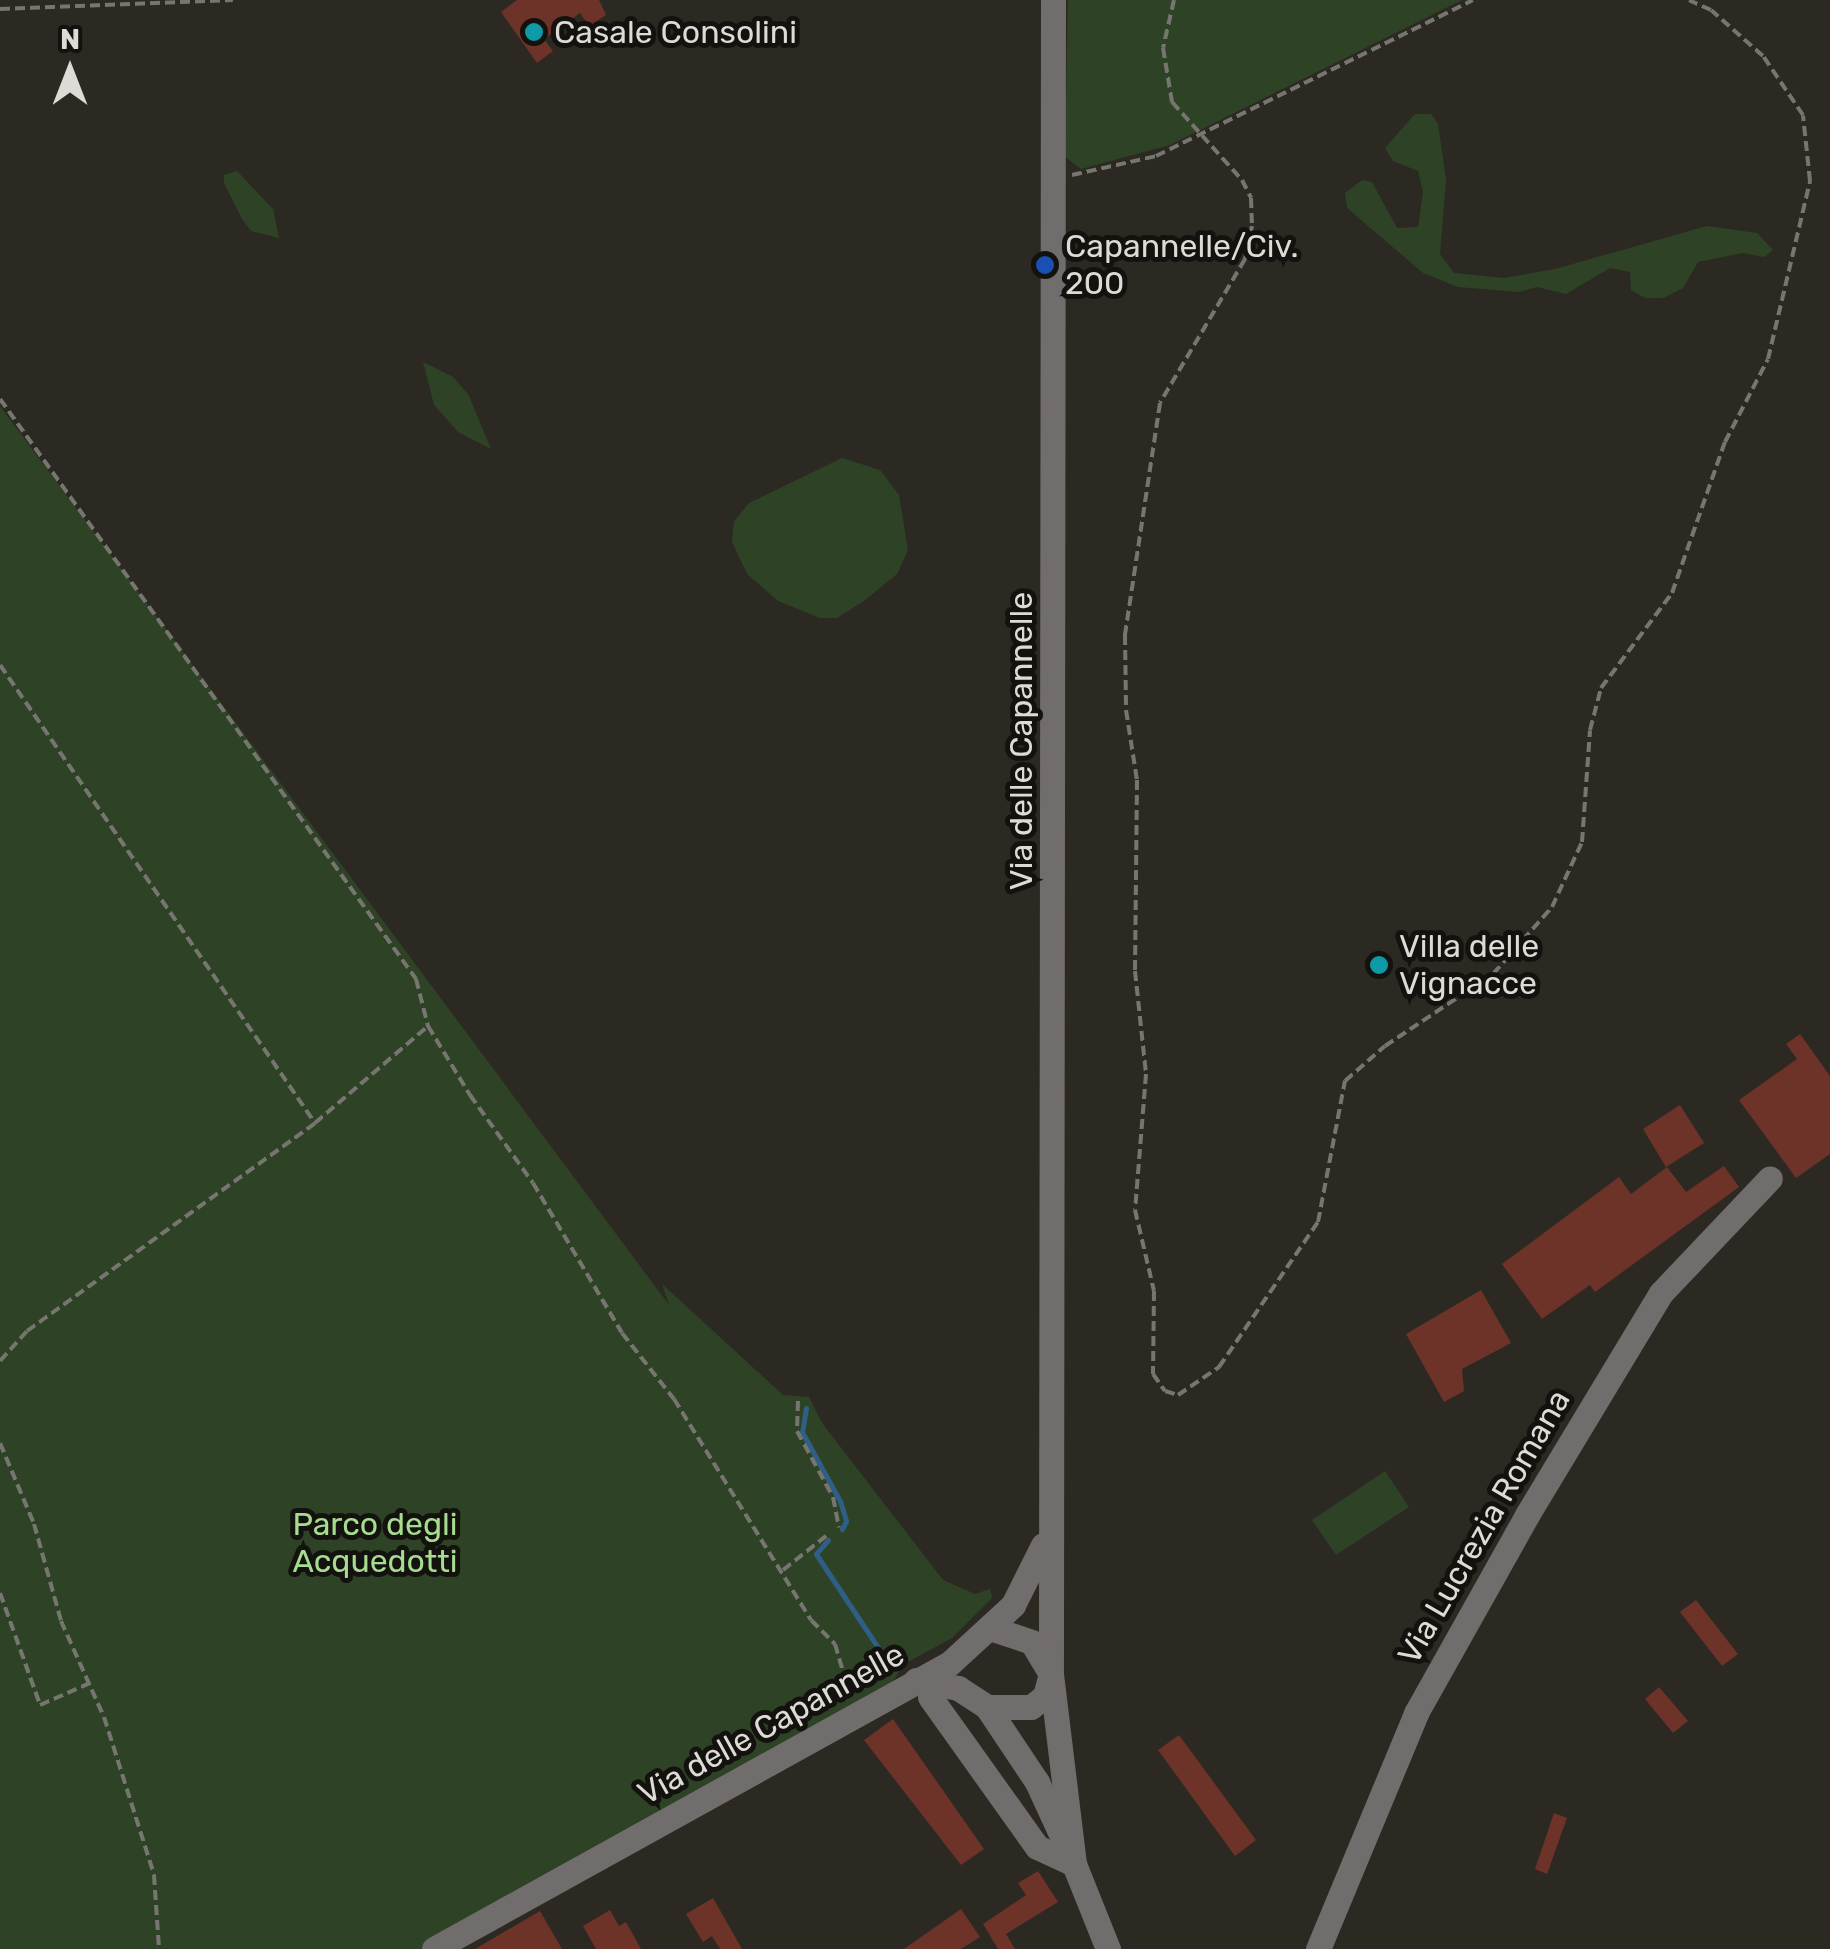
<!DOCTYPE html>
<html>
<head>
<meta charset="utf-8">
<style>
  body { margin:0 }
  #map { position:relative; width:1830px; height:1949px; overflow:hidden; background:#2c2922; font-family:Rubik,sans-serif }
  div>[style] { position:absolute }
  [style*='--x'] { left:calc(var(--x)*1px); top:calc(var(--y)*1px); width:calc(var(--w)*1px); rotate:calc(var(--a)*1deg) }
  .green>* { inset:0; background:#2e4326 }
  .stream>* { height:5px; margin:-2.5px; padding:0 2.5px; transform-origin:2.5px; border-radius:2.5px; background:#2f5e87 }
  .building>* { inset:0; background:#6d3328 }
  .path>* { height:4px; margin-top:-2px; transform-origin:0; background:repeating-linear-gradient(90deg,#77756f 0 10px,transparent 0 15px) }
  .minor>* { height:25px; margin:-12.5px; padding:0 12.5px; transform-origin:12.5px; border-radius:12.5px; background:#726d6d }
  .dots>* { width:28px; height:28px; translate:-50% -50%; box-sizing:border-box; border:5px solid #13120f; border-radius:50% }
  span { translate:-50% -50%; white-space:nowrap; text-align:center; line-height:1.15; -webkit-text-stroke:10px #13120f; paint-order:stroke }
  .poi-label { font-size:32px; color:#dddbd6 }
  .left { translate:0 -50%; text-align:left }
  .street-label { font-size:32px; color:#dddbd6 }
  .park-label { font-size:32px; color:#a6db90 }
  .north { position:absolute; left:20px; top:20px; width:100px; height:100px; -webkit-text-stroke:8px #13120f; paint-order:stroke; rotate:0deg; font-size:28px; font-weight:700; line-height:40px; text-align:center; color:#dddbd6 }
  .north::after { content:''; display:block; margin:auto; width:35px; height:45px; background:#dddbd6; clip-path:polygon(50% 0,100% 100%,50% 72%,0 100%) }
</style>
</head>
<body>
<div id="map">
  <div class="green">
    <i style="clip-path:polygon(1068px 0,1462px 0,1170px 145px,1081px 169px,1065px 157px)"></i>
    <i style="clip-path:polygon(1415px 114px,1431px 114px,1438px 124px,1446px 179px,1440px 254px,1454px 273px,1504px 278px,1555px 269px,1707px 226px,1757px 233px,1773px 250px,1764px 257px,1743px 253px,1698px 262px,1683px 288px,1663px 298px,1645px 298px,1631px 290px,1630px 272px,1610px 268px,1566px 294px,1537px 287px,1519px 292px,1458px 287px,1423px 273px,1347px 208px,1345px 193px,1362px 180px,1372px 182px,1397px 228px,1418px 227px,1423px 192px,1418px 171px,1393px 161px,1385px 148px)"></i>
    <i style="clip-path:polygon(237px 171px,273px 209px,279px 238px,251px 231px,242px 219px,224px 183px,224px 175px)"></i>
    <i style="clip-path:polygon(423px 362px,453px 377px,468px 394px,491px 449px,458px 432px,434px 405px)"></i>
    <i style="clip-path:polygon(0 406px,669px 1305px,662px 1284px,783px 1395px,809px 1397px,822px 1423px,943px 1580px,975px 1594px,990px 1589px,992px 1598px,952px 1638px,904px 1664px,890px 1686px,420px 1949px,0 1949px)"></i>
    <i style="clip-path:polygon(842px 458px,880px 470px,899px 495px,908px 550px,897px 574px,864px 601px,837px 618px,820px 618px,778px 601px,747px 574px,732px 542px,734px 521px,749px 503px)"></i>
    <i style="clip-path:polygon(1385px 1471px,1409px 1507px,1336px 1555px,1312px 1520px)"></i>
  </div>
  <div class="stream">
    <i style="--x:806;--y:1408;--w:24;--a:99"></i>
    <i style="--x:802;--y:1432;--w:79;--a:61.2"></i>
    <i style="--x:840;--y:1501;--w:21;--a:73"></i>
    <i style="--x:846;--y:1521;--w:9;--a:117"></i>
    <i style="--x:828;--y:1540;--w:18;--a:131"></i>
    <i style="--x:816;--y:1554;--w:134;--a:56.5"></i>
  </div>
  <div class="building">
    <i style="clip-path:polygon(517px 0,599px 0,606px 15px,589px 26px,580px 13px,544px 39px,553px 51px,537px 63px,501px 12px)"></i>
    <i style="clip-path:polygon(1800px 1034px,1830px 1076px,1830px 1154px,1796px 1178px,1739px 1100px,1797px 1059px,1786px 1044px)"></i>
    <i style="clip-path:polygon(1680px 1105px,1704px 1143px,1666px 1167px,1643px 1129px)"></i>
    <i style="clip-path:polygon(1724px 1166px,1739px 1187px,1595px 1292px,1590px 1285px,1542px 1319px,1502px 1264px,1619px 1177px,1631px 1194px,1667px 1167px,1686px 1192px)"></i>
    <i style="clip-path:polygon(1481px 1290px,1511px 1343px,1462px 1369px,1464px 1391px,1444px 1402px,1406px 1334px)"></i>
    <i style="clip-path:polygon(1696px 1600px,1738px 1654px,1722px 1666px,1680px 1612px)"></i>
    <i style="clip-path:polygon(1659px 1687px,1688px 1721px,1673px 1733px,1645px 1699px)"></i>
    <i style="clip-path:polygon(893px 1719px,984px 1849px,961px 1865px,864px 1740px)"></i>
    <i style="clip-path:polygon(1179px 1735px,1256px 1840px,1235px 1856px,1158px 1750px)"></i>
    <i style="clip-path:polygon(1554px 1813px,1567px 1818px,1547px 1874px,1535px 1869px)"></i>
    <i style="clip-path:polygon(1038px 1871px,1058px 1902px,1006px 1934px,1015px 1949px,998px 1949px,983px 1924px,1026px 1895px,1018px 1883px)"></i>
    <i style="clip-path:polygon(713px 1898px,742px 1949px,720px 1949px,712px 1936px,703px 1942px,686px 1914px)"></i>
    <i style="clip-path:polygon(961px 1909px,980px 1937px,961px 1949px,904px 1949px)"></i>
    <i style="clip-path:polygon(610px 1910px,619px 1926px,626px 1922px,641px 1949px,596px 1949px,583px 1926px)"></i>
    <i style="clip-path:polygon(540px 1911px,562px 1949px,475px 1949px)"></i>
  </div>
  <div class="path">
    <i style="--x:1174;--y:0;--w:49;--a:102.9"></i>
    <i style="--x:1163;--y:48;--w:55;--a:80.5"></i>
    <i style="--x:1172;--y:102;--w:105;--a:48.1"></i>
    <i style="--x:1242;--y:180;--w:20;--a:63"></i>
    <i style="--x:1251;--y:198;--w:28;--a:88"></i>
    <i style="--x:1252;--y:226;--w:34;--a:102"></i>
    <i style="--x:1245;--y:259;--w:167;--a:120.6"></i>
    <i style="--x:1160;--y:403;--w:235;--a:98.6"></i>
    <i style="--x:1125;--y:635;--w:75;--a:89.2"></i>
    <i style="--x:1126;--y:710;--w:71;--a:81.1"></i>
    <i style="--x:1137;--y:780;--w:191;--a:90.6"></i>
    <i style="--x:1135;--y:971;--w:104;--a:83.9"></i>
    <i style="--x:1146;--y:1074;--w:136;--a:94.6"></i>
    <i style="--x:1135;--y:1210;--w:83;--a:76.8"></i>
    <i style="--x:1154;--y:1291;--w:83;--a:90.7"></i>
    <i style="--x:1153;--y:1374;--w:21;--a:55"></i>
    <i style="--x:1165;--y:1391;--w:14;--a:17"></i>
    <i style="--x:1178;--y:1395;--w:50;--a:-34.3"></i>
    <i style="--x:1219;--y:1367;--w:176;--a:-55.7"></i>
    <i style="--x:1318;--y:1222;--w:144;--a:-79.2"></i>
    <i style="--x:1345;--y:1081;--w:53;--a:-41.2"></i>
    <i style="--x:1385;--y:1046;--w:130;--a:-33.7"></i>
    <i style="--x:1493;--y:974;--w:89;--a:-48.6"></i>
    <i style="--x:1552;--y:907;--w:72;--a:-65.2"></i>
    <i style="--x:1582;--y:842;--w:112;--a:-85.9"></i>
    <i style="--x:1590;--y:730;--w:43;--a:-75.3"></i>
    <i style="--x:1601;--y:688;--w:119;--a:-53.2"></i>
    <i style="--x:1672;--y:593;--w:160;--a:-70.7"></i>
    <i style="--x:1725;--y:442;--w:93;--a:-62.6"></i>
    <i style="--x:1768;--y:359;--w:183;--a:-76.7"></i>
    <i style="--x:1810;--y:181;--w:66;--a:-96.1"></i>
    <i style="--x:1803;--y:115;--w:71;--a:-124.1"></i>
    <i style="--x:1763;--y:56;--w:69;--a:-138.5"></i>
    <i style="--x:1711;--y:10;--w:24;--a:-156"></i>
    <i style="--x:0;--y:9;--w:233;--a:-2.2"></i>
    <i style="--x:1072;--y:175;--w:86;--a:-12.7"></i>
    <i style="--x:1156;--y:156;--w:353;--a:-26.2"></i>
    <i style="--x:0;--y:399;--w:714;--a:54.35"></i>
    <i style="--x:416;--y:979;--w:49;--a:75.7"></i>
    <i style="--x:428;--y:1026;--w:81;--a:58.7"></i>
    <i style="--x:470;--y:1095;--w:108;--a:54.4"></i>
    <i style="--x:533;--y:1183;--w:174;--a:59.3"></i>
    <i style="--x:622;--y:1333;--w:84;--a:51.8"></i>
    <i style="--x:674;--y:1399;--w:260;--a:58.2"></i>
    <i style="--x:811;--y:1620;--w:34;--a:45"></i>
    <i style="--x:835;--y:1644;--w:54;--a:73.9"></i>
    <i style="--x:0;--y:665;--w:556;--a:55.48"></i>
    <i style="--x:0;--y:1361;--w:40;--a:-48"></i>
    <i style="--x:27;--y:1331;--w:355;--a:-35.8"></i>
    <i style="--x:315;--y:1123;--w:149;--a:-40.6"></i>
    <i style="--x:798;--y:1401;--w:30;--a:92"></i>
    <i style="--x:797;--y:1431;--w:75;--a:61.4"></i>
    <i style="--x:833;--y:1497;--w:31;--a:79"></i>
    <i style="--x:0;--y:1443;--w:88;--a:67.2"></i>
    <i style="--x:34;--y:1524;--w:101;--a:74.4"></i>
    <i style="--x:61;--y:1621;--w:105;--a:65.9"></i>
    <i style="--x:104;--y:1717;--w:166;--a:72.4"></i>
    <i style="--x:154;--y:1875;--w:74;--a:86.1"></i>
    <i style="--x:783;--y:1570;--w:55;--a:-38.3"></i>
    <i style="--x:0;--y:1593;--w:119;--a:70.3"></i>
    <i style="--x:40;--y:1705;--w:55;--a:-23.7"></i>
  </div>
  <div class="minor">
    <i style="--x:1053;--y:0;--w:1674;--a:90.07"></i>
    <i style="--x:1051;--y:1674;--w:191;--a:83.1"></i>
    <i style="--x:1074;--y:1864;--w:92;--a:68.2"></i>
    <i style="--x:916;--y:1680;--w:43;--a:10.8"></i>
    <i style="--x:958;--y:1688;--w:35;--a:33"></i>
    <i style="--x:987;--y:1707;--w:90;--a:56.3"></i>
    <i style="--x:1037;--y:1782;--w:69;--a:65.3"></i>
    <i style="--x:930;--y:1697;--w:184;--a:54.5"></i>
    <i style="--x:1037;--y:1847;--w:41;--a:24.7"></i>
    <i style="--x:987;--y:1707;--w:44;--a:0"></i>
    <i style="--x:1031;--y:1707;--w:18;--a:-38"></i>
    <i style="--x:1045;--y:1696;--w:23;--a:-75"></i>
    <i style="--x:1051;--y:1674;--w:37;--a:-121"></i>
    <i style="--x:1032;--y:1642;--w:41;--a:-161.6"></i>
    <i style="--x:434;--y:1949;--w:590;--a:-29"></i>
    <i style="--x:950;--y:1663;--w:86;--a:-42.6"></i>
    <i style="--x:1013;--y:1605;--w:67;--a:-63.4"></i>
    <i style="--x:1318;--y:1949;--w:256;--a:-67.4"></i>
    <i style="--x:1416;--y:1713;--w:227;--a:-60.7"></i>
    <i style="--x:1527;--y:1515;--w:259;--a:-58.9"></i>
    <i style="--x:1661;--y:1293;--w:158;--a:-46.5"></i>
  </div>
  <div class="dots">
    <i style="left:534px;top:32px;background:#0f9aa8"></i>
    <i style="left:1045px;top:265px;background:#1a4fb4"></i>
    <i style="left:1379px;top:965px;background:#0f9aa8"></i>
  </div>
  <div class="poi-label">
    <span class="left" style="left:554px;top:32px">Casale Consolini</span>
    <span class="left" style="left:1065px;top:265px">Capannelle/Civ.<br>200</span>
    <span class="left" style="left:1399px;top:965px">Villa delle<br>Vignacce</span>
  </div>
  <div class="street-label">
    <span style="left:1021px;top:741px;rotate:-90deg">Via delle Capannelle</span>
    <span style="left:1484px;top:1527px;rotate:-60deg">Via Lucrezia Romana</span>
    <span style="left:771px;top:1724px;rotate:-29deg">Via delle Capannelle</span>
  </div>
  <div class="park-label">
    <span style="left:375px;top:1543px">Parco degli<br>Acquedotti</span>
  </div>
  <div class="north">N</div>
</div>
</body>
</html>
